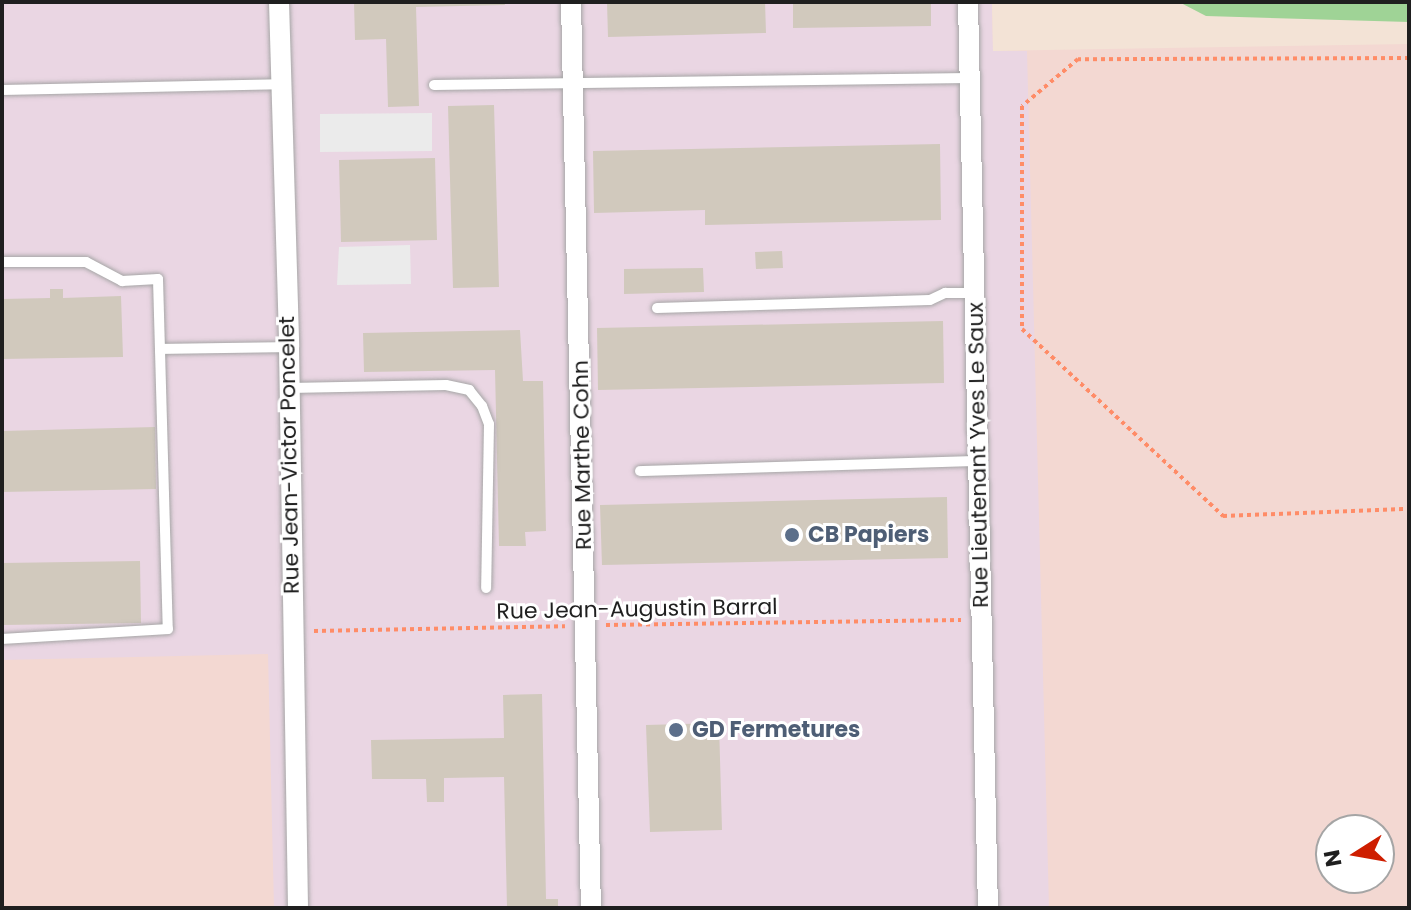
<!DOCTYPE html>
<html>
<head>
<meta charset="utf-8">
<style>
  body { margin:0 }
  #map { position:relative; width:1411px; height:910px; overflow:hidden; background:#f1eee4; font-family:Poppins,sans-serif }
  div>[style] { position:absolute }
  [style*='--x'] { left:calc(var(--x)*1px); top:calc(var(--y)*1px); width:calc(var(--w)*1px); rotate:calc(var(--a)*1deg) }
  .commercial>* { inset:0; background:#f3d8d2 }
  .industrial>* { inset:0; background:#ead6e3 }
  .military>* { inset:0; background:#f3e3d6 }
  .forest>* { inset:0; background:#9fd396 }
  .parking>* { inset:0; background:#ebebeb }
  .building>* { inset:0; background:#d1c9bd }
  .path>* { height:4px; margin-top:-2px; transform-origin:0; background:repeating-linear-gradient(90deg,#ff8c67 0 4px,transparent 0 8px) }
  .roads { filter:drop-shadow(0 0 2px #a6a6a6) drop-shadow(0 0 2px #a6a6a6) }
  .lane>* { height:10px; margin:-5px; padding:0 5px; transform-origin:5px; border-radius:5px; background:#fff }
  .street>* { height:20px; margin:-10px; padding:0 10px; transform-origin:10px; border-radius:10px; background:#fff }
  .dots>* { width:22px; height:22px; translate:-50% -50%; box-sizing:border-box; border:4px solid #fff; border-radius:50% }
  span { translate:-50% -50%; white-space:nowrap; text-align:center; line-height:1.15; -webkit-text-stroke:6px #fff; paint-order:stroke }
  .street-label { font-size:22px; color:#1f1f1f }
  .service-label { font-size:22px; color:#4e5e75; font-weight:700 }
  .left { translate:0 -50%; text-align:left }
  .frame { position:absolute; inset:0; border:4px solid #1f1f1f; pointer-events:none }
  .north { position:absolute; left:1315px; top:814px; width:80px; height:80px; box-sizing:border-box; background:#fff; border:2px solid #a5a5a5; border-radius:50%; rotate:259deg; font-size:22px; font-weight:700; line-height:32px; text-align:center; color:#1f1f1f }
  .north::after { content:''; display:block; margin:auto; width:28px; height:36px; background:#ce1e00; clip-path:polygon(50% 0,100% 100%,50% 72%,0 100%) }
</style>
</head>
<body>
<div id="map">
  <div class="commercial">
    <i style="clip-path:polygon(evenodd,2px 2px,1409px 2px,1409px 908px,2px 908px,2px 2px,1331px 830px,1379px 830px,1379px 878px,1331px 878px,1331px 830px)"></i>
  </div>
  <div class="industrial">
    <i style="clip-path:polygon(2px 2px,992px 2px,993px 51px,1027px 51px,1049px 908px,274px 908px,268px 654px,2px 660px)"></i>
  </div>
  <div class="military">
    <i style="clip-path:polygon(992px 2px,1409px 2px,1409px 44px,993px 51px)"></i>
  </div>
  <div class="forest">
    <i style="clip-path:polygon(1179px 2px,1409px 2px,1409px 22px,1206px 16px)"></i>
  </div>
  <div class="parking">
    <i style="clip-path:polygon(432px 113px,432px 151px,320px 152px,320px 114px)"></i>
    <i style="clip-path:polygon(410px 245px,411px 284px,337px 285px,339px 247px)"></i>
  </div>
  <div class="building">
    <i style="clip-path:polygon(354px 2px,504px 2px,505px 5px,416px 7px,419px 106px,388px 107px,386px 39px,355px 40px)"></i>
    <i style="clip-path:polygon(607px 2px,765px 2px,766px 33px,608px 37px)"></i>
    <i style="clip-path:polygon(793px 2px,931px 2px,931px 26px,793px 28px)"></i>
    <i style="clip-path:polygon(494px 105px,499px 287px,453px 288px,448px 106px)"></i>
    <i style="clip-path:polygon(940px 144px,941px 220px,705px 225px,705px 210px,594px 213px,593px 151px)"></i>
    <i style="clip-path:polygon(435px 158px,437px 240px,341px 242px,339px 160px)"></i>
    <i style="clip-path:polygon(782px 251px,783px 268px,756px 269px,755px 252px)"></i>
    <i style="clip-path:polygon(703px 268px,704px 292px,624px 294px,624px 269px)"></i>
    <i style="clip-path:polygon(50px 289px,63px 289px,63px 298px,121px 296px,123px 357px,2px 359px,2px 299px,50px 298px)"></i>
    <i style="clip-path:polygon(943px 321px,944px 383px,598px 390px,597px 328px)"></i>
    <i style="clip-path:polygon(520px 330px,523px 381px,543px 381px,546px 531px,525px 532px,526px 546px,499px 546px,495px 370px,364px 372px,363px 333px)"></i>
    <i style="clip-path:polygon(155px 427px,156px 489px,2px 492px,2px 431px)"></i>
    <i style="clip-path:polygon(947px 497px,948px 558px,602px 565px,600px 505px)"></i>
    <i style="clip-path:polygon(140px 561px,141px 623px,2px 625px,2px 563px)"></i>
    <i style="clip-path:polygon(542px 694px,546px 899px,558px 899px,558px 908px,507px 908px,504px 777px,444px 778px,444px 802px,427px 802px,426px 779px,372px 779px,371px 740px,504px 738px,503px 695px)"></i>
    <i style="clip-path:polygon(719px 723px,722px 830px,650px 832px,646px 725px)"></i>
  </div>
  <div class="path">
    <i style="--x:1409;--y:58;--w:331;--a:179.8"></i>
    <i style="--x:1078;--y:59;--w:73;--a:140"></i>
    <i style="--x:1022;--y:106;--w:223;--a:90"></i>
    <i style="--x:1022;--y:329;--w:275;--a:42.9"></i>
    <i style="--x:1223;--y:516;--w:186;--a:-2.2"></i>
    <i style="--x:606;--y:625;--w:355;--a:-0.8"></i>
    <i style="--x:314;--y:631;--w:251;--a:-1.1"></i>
  </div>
  <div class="roads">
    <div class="lane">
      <i style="--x:434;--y:85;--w:536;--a:-0.75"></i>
      <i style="--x:2;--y:90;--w:277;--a:-1.2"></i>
      <i style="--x:2;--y:262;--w:84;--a:0"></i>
      <i style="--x:86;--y:262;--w:41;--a:27.8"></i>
      <i style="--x:122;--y:281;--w:36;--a:-3"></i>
      <i style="--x:158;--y:279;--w:350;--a:88.4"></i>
      <i style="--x:168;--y:629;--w:166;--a:176.6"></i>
      <i style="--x:657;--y:308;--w:273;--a:-1.7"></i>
      <i style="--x:930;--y:300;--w:17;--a:-25"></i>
      <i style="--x:945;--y:293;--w:30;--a:0"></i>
      <i style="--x:161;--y:349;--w:128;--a:-0.9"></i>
      <i style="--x:289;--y:388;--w:157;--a:-1.1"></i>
      <i style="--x:446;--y:385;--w:24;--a:12"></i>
      <i style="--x:469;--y:390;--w:21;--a:51"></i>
      <i style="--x:482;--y:406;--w:19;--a:69"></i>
      <i style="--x:489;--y:424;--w:164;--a:91"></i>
      <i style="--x:640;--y:471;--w:338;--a:-1.7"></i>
    </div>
    <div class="street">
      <i style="--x:279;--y:2;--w:345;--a:88.3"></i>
      <i style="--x:289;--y:347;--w:561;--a:89.08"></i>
      <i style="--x:571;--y:2;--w:906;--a:88.74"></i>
      <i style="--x:968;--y:2;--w:906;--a:88.74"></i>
    </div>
  </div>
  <div class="dots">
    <i style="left:792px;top:535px;background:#5c6f8a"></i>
    <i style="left:676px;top:730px;background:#5c6f8a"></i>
  </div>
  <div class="street-label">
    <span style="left:289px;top:455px;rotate:-91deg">Rue Jean-Victor Poncelet</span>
    <span style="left:582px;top:455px;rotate:-91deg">Rue Marthe Cohn</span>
    <span style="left:978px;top:455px;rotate:-91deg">Rue Lieutenant Yves Le Saux</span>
    <span style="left:637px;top:609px;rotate:-1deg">Rue Jean-Augustin Barral</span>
  </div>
  <div class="service-label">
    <span class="left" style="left:808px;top:535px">CB Papiers</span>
    <span class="left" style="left:692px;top:730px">GD Fermetures</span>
  </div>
  <div class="frame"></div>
  <div class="north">N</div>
</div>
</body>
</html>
